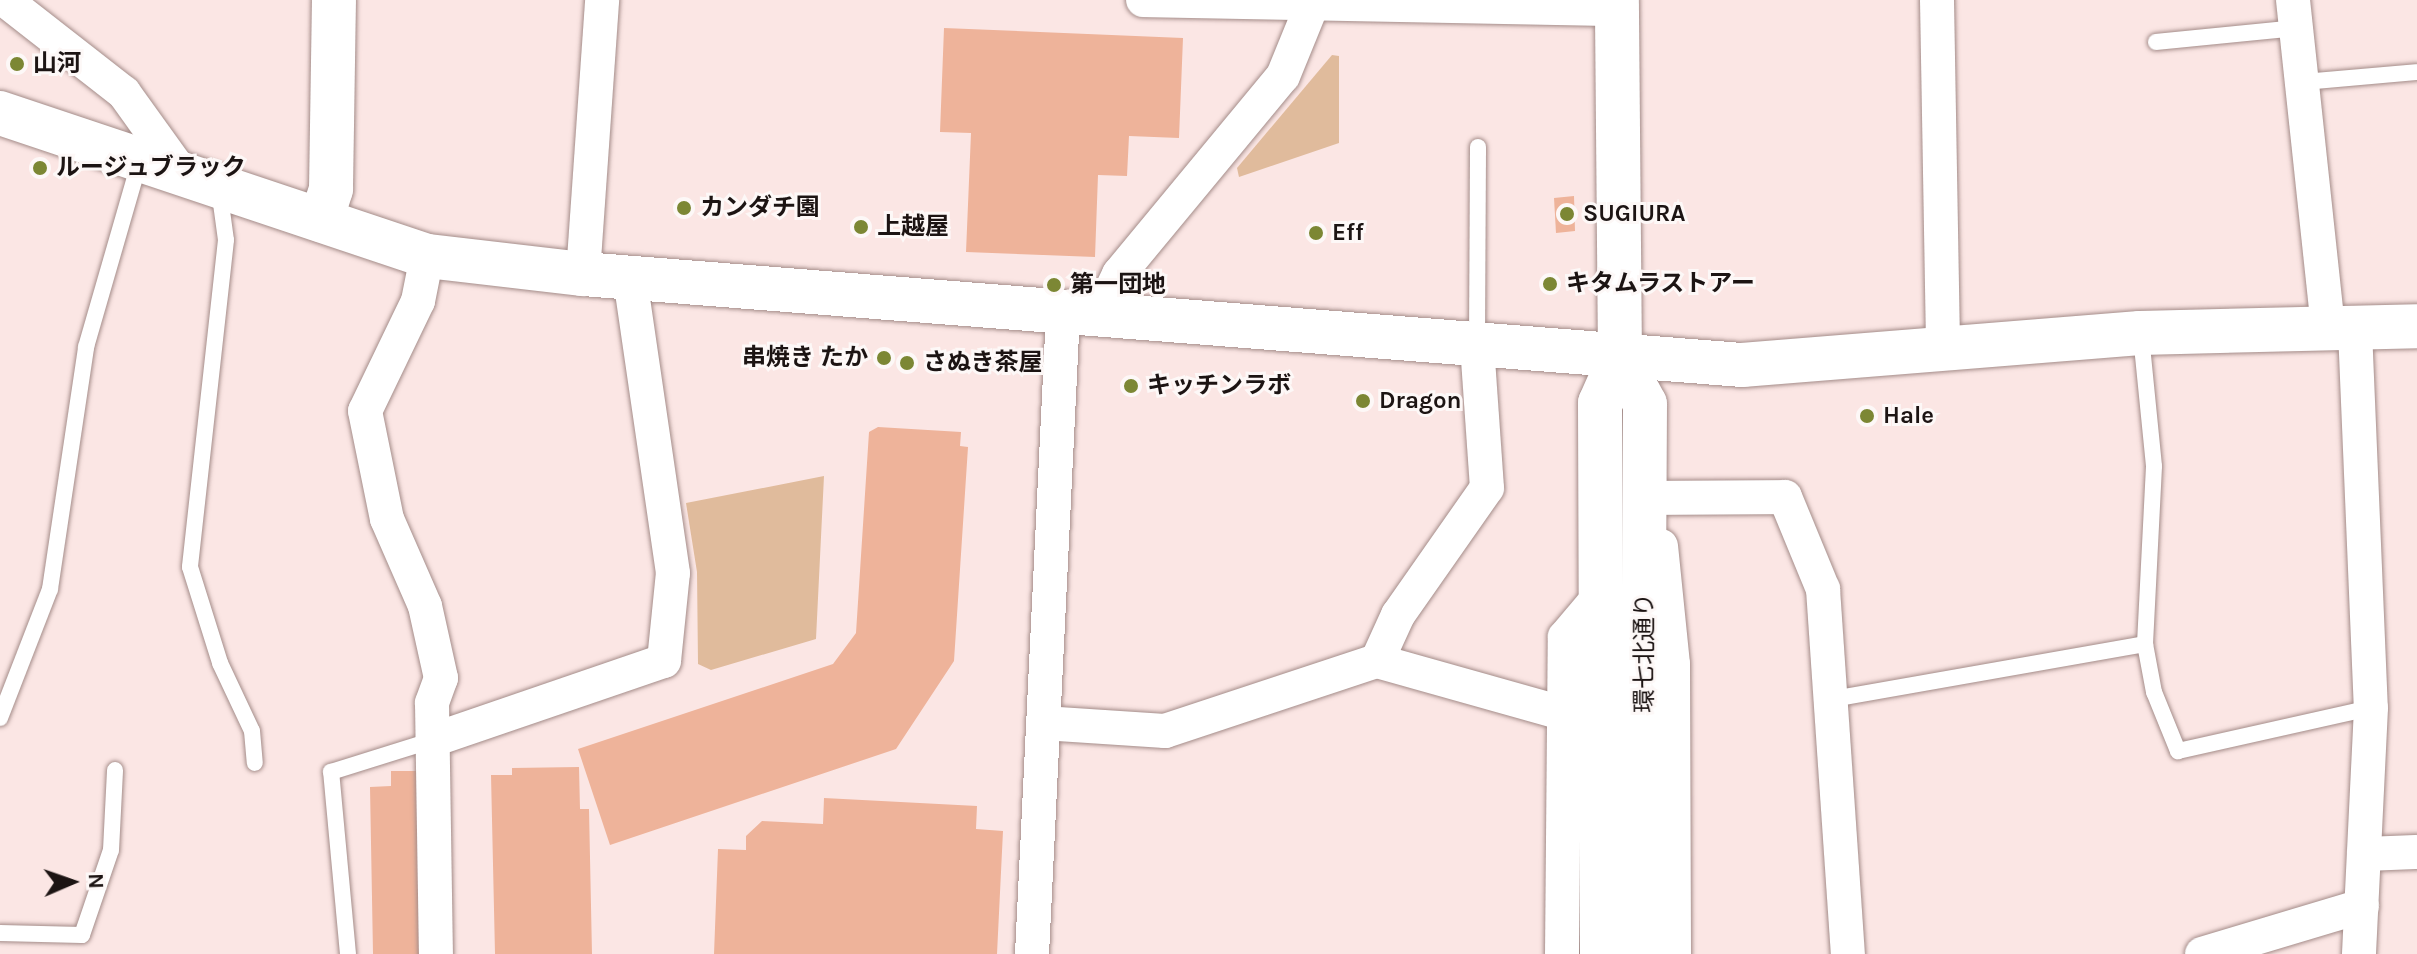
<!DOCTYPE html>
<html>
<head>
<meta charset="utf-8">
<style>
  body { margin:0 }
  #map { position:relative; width:2417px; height:954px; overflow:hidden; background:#fbe6e4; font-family:Karla,"Noto Sans JP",sans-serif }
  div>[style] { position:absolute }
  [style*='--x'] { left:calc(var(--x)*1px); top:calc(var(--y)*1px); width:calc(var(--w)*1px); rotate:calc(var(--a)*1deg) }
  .green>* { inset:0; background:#e0bb9c }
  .building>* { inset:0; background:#eeb39a }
  .roads { filter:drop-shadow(0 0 2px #a48c89) drop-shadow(0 0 2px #a48c89) }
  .lane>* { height:16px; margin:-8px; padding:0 8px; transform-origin:8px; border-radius:8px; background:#fff }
  .street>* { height:34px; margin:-17px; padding:0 17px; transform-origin:17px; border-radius:17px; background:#fff }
  .secondary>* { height:44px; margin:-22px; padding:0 22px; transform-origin:22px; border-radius:22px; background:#fff }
  .dots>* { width:22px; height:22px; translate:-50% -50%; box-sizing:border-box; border:4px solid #fdf8f7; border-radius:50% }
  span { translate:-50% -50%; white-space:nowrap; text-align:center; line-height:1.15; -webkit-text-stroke:6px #fdf8f7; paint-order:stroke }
  .poi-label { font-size:24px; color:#1c1413; font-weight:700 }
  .left { translate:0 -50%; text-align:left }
  .right { translate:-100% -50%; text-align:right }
  .street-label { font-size:24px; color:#1c1413 }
  .north { position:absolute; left:32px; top:842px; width:80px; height:80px; -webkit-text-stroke:6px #fdf8f7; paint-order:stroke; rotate:88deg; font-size:22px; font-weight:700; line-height:32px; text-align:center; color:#1c1413 }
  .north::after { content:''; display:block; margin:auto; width:28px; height:36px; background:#1c1413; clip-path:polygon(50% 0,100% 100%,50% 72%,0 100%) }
</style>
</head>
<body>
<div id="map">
  <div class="green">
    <i style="clip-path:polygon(1332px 55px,1339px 56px,1339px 143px,1239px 177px,1237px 168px)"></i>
    <i style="clip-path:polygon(824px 476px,816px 639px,711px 670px,698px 664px,697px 572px,686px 503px)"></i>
  </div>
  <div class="building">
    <i style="clip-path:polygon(944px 28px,1183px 38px,1179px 138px,1129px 136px,1127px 176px,1098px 175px,1095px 257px,966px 252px,971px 133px,940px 132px)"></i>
    <i style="clip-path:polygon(1574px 196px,1575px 231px,1556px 233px,1554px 198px)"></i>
    <i style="clip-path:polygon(878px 427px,961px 432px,960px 446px,968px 447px,954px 661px,896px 749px,610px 845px,578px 749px,833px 664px,856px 633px,869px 432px)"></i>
    <i style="clip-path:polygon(579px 767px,580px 809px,589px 809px,592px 954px,495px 954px,491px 775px,512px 775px,512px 768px)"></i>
    <i style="clip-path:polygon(391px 771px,416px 771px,419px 954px,373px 954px,370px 787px,391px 786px)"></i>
    <i style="clip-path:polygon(824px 798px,977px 806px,976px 829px,1003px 831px,997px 954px,714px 954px,718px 849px,746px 850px,746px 836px,762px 821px,823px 824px)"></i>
  </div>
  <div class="roads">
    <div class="lane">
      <i style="--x:2156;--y:42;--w:141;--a:-5.7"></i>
      <i style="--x:2303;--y:82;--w:114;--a:-5"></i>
      <i style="--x:219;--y:189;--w:51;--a:82.2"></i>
      <i style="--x:226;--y:240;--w:329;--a:96.3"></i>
      <i style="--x:190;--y:567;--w:101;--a:72.6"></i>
      <i style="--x:220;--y:663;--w:75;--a:64.8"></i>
      <i style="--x:252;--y:731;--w:32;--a:85"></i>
      <i style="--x:1477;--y:341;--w:194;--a:-89.7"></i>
      <i style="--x:2145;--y:644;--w:49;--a:79.4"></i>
      <i style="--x:2154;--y:692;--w:64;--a:67.9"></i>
      <i style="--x:2178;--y:751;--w:198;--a:-12.6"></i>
      <i style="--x:1833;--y:699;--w:317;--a:-10"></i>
      <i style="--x:2145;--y:644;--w:178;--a:-87.1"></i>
      <i style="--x:2154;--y:466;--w:131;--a:-95.7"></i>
      <i style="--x:0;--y:718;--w:138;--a:-68.8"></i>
      <i style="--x:50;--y:589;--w:245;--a:-81.5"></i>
      <i style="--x:86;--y:347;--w:195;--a:-73.9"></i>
      <i style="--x:0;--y:933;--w:82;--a:1.4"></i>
      <i style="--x:82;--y:935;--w:90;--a:-71.2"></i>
      <i style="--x:111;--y:850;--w:80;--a:-87.1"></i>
      <i style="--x:348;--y:954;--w:183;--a:-95.3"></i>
      <i style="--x:331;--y:772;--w:107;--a:-17.4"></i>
    </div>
    <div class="street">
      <i style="--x:5;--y:0;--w:151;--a:38"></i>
      <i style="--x:124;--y:93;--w:96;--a:54.3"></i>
      <i style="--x:1143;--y:0;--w:474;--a:1.1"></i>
      <i style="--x:1937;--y:0;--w:353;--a:89"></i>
      <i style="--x:2293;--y:0;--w:331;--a:83.9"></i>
      <i style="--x:427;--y:256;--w:46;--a:101.3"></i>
      <i style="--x:418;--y:301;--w:122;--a:115.7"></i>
      <i style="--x:365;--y:411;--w:110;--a:78.5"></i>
      <i style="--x:387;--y:519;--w:95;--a:66.4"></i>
      <i style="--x:425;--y:606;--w:74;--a:77.5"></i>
      <i style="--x:441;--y:678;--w:27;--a:110"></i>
      <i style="--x:432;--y:703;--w:251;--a:89.1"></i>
      <i style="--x:583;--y:274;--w:275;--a:-86"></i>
      <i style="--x:1099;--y:316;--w:47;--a:-64.5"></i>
      <i style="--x:1119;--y:274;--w:257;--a:-50.4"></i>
      <i style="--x:1283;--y:76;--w:82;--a:-67.8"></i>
      <i style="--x:2355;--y:330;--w:378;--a:87.6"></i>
      <i style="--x:2371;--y:708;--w:246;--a:92.8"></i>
      <i style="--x:1657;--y:498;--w:128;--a:-0.4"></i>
      <i style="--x:1785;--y:497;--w:100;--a:67.6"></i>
      <i style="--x:1823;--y:589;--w:366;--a:86.1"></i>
      <i style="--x:1661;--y:546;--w:119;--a:84.2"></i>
      <i style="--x:1673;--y:664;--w:290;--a:89.8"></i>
      <i style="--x:1377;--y:661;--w:196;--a:15.7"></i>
      <i style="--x:1043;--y:723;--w:122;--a:3.8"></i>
      <i style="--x:1165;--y:731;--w:223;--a:-18.3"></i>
      <i style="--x:1377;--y:661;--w:51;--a:-65.5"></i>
      <i style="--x:1398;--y:615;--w:155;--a:-55"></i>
      <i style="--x:1487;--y:488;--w:143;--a:-94"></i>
      <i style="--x:433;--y:740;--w:244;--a:-18.9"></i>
      <i style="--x:664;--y:661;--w:88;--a:-84.2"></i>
      <i style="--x:673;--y:573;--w:298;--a:-98.3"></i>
      <i style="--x:2364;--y:854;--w:53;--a:-2.2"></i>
      <i style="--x:1032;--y:954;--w:642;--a:-87.23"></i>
      <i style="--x:1562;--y:954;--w:317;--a:-89.5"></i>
      <i style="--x:1565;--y:637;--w:59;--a:-49.8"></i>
      <i style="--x:2202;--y:954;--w:167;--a:-16.7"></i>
    </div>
    <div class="secondary">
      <i style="--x:0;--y:113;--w:450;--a:18.5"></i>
      <i style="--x:427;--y:256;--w:157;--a:6.6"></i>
      <i style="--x:583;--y:274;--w:1163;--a:4.49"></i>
      <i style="--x:1742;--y:365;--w:399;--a:-4.6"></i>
      <i style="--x:2140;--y:333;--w:277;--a:-1.4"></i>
      <i style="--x:321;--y:220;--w:33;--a:-72"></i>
      <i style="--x:331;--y:189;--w:189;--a:-89.1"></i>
      <i style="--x:1620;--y:358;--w:52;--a:61.5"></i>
      <i style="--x:1645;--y:404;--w:550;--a:90.31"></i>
      <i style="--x:1602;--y:954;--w:551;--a:-90.21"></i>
      <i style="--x:1600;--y:403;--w:49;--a:-66"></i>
      <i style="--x:1620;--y:358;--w:358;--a:-90.5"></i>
    </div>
  </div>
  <div class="dots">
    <i style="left:17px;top:64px;background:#7c8734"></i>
    <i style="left:40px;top:168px;background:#7c8734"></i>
    <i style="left:684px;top:208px;background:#7c8734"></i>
    <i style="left:1567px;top:214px;background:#7c8734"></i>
    <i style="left:861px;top:227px;background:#7c8734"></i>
    <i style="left:1316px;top:233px;background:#7c8734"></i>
    <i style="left:1550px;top:284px;background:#7c8734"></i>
    <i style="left:1054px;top:285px;background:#7c8734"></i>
    <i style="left:884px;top:358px;background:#7c8734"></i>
    <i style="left:907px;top:363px;background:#7c8734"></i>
    <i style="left:1131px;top:386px;background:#7c8734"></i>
    <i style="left:1363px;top:401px;background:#7c8734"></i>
    <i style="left:1867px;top:416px;background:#7c8734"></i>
  </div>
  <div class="poi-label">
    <span class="left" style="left:33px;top:64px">山河</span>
    <span class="left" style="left:56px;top:168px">ルージュブラック</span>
    <span class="left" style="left:700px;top:208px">カンダチ園</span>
    <span class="left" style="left:1583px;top:214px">SUGIURA</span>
    <span class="left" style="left:877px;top:227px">上越屋</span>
    <span class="left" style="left:1332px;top:233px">Eff</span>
    <span class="left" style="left:1566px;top:284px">キタムラストアー</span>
    <span class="left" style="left:1070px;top:285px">第一団地</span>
    <span class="right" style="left:868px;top:358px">串焼き たか</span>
    <span class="left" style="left:923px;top:363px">さぬき茶屋</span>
    <span class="left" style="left:1147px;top:386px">キッチンラボ</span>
    <span class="left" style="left:1379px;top:401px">Dragon</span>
    <span class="left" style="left:1883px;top:416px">Hale</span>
  </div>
  <div class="street-label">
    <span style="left:1645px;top:653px;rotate:-90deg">環七北通り</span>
  </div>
  <div class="north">N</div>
</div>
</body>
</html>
